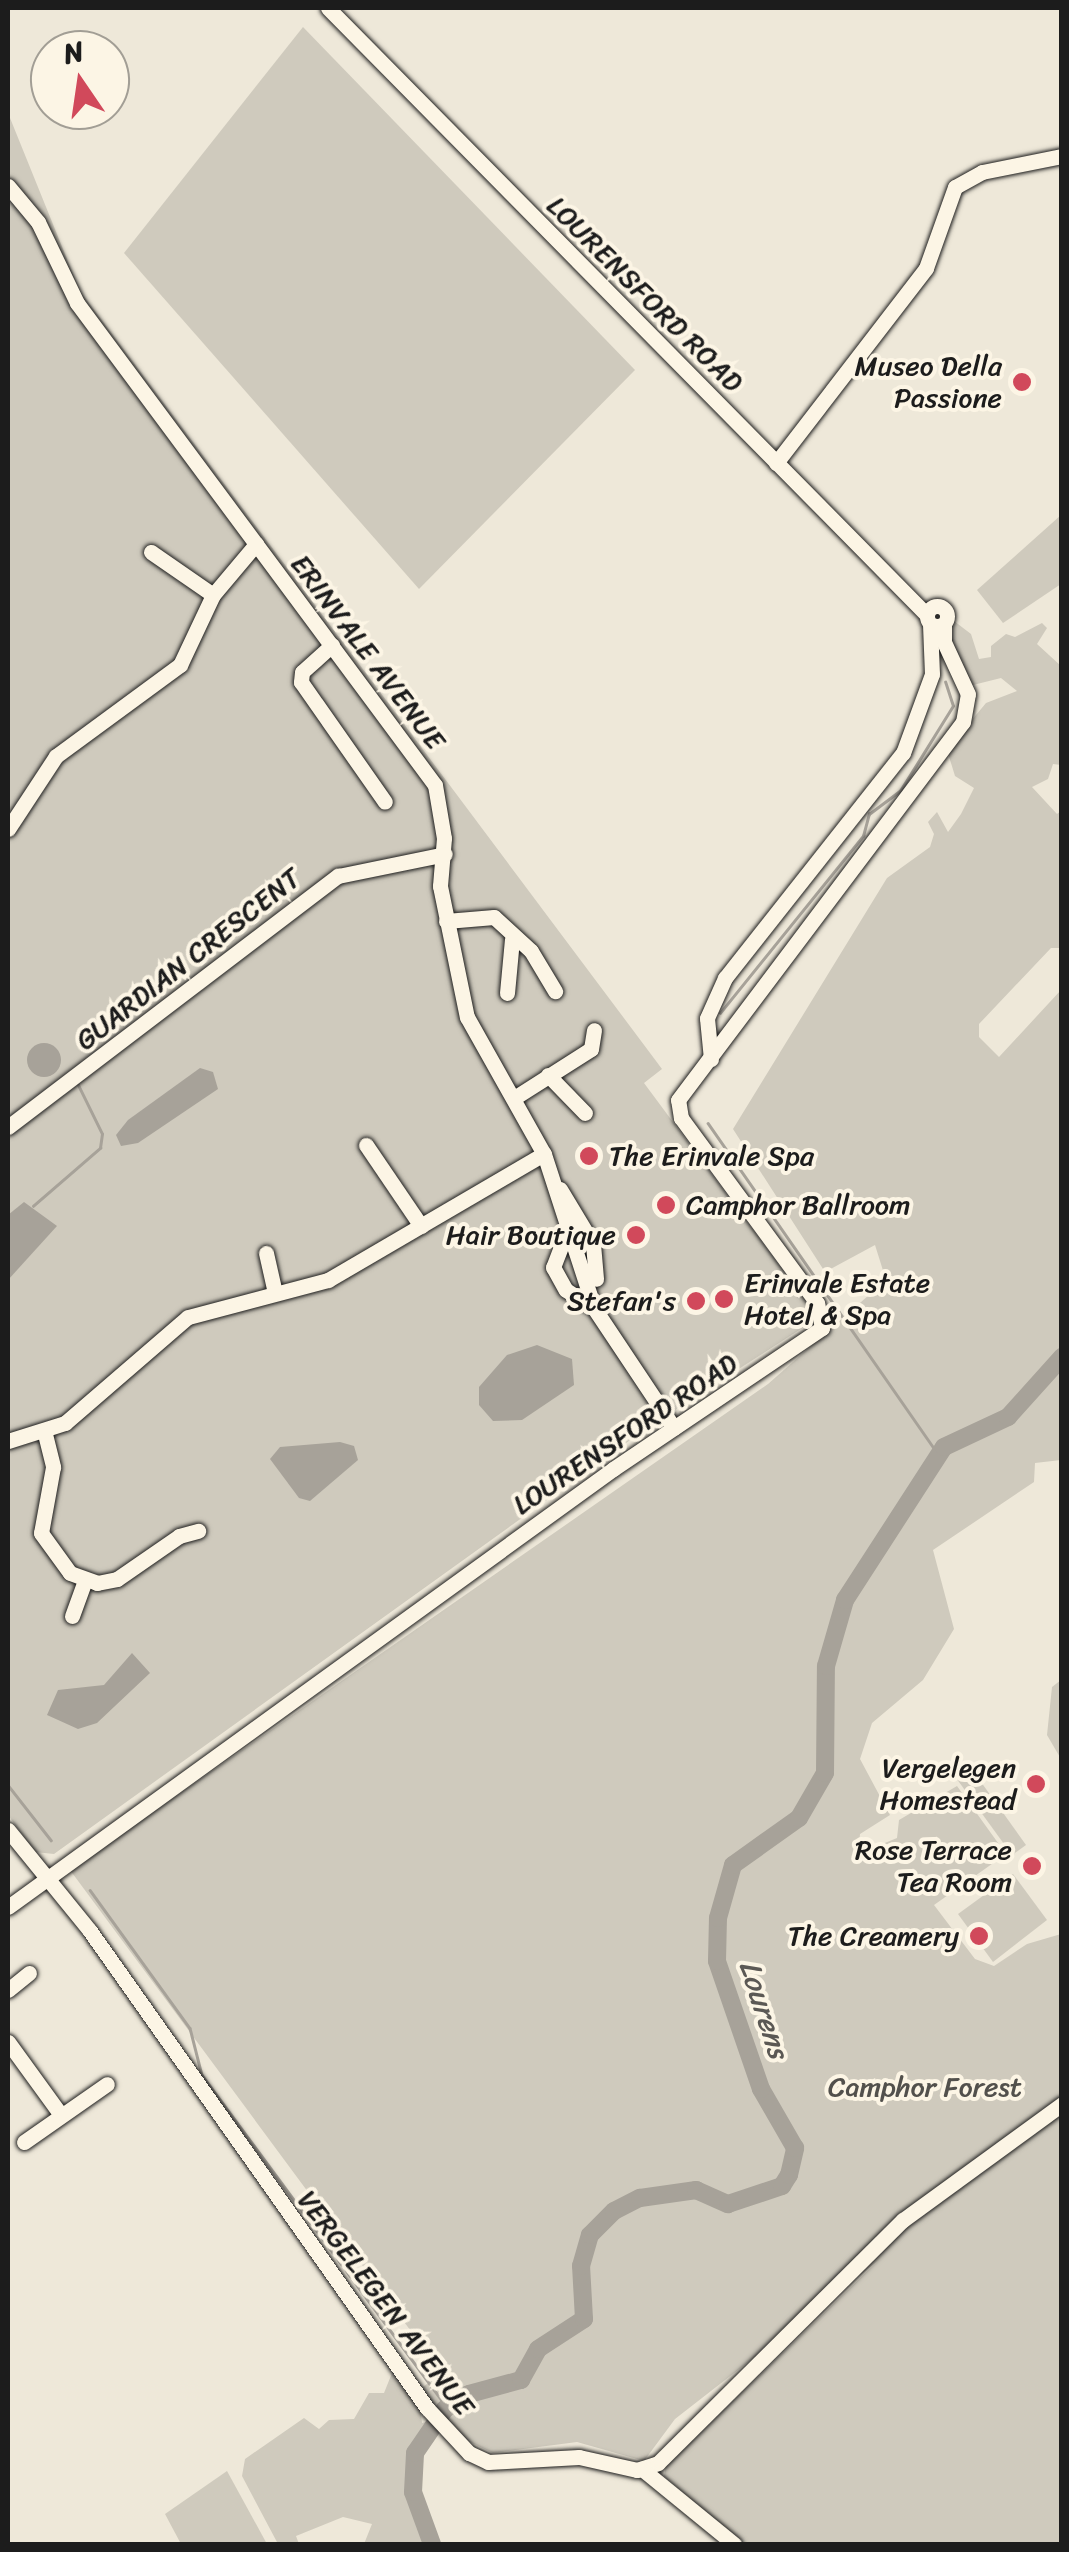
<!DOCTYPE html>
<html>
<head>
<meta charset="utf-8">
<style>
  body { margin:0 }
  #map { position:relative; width:1069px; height:2552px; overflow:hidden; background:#eee8d9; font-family:Sriracha,sans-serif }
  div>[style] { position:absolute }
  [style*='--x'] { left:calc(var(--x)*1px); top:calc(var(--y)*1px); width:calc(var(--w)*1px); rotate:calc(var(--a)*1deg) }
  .green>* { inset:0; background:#cfcabd }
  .water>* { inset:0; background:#a7a299 }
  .round { border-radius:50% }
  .stream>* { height:2.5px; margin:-1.25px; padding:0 1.25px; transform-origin:1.25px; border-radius:1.25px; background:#a7a299 }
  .river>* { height:18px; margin:-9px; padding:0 9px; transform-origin:9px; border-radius:9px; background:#a7a299 }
  .roads { filter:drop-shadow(0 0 2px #1c1c1c) drop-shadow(0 0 2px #1c1c1c) }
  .minor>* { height:15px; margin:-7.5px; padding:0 7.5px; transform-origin:7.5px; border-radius:7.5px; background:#fcf5e5 }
  .minor>.ring { margin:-7.5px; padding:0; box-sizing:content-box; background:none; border:15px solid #fcf5e5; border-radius:50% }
  .dots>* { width:28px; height:28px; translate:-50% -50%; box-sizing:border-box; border:5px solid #fcf5e5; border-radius:50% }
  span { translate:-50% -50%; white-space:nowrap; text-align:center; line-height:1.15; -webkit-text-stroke:8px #fcf5e5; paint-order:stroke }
  .street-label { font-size:28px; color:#1c1c1c }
  .poi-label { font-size:28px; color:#1c1c1c }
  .right { translate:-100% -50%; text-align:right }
  .left { translate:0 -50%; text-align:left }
  .park-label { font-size:28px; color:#52504c }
  .water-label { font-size:30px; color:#5b5854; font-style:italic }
  .frame { position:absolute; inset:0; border:10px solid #1c1c1c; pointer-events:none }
  .north { position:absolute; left:30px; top:30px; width:100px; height:100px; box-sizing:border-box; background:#fcf5e5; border:2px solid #a29e95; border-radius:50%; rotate:347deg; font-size:28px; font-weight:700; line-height:40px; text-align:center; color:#1c1c1c }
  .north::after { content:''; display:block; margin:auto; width:35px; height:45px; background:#d1495b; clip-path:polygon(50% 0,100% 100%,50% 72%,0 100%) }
</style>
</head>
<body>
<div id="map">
  <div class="green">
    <i style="clip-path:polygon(303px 27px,635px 370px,419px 589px,124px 253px)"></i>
    <i style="clip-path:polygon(8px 113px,80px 291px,662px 1069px,644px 1083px,808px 1304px,804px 1327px,647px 1428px,54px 1854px,35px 1852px,8px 1815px)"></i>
    <i style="clip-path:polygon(1061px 515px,1061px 584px,1003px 623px,977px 590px)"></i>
    <i style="clip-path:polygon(954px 621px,971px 634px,979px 659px,991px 657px,991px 646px,1006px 634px,1015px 637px,1042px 623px,1047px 628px,1037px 644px,1061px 666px,1061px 765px,1053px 764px,1048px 779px,1032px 787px,1057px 814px,1061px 811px,1061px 948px,1051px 948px,979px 1024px,979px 1037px,999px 1057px,1061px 990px,1061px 1460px,1035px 1463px,1034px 1482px,933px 1550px,954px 1629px,923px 1680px,872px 1723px,860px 1759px,890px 1815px,860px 1834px,858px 1854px,897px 1838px,899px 1820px,957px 1786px,1006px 1854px,934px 1905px,975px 1959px,994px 1966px,1027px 1944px,1061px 1934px,1061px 2544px,742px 2544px,664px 2476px,666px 2466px,878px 2261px,675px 2419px,644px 2461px,577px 2442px,493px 2453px,466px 2440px,420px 2389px,438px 2376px,433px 2361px,70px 1870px,768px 1384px,886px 1280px,875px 1245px,825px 1272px,733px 1129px,887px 878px,930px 847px,934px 834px,928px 822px,937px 812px,948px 832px,961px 814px,974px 788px,955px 776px,947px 750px,986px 703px,1017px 691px,1001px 678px,969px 686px,951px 649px)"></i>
    <i style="clip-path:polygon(1061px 1680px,1061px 1759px,1047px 1735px,1052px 1687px)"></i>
    <i style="clip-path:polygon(966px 1761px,1026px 1845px,1012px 1855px,951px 1771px)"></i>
    <i style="clip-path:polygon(1013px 1874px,1047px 1920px,993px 1962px,958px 1914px)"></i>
    <i style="clip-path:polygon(394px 2368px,420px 2405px,422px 2423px,430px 2421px,408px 2465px,409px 2502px,425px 2544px,364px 2544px,372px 2524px,343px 2517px,296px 2536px,299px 2544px,278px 2544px,242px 2476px,245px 2459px,304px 2418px,319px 2429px,329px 2420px,354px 2419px,369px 2393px,384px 2393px)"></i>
    <i style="clip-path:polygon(227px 2471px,267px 2544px,181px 2544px,165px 2514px)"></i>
  </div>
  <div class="water">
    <i class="round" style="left:27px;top:1043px;width:34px;height:34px"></i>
    <i style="clip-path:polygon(200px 1068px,213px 1072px,218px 1089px,138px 1143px,121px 1146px,116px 1135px,128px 1120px)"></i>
    <i style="clip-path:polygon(24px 1202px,57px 1226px,8px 1280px,8px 1215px)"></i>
    <i style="clip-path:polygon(537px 1345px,572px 1359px,574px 1385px,522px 1420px,493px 1421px,479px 1405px,479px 1387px,507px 1355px)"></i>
    <i style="clip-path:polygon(340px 1442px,354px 1446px,358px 1460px,310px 1501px,299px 1498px,270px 1459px,280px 1447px)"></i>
    <i style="clip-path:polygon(132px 1653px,150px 1673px,97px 1723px,78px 1729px,47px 1715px,58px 1690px,104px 1685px)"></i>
  </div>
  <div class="stream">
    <i style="--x:720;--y:1013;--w:228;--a:-51.1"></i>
    <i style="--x:863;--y:836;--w:23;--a:-75"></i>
    <i style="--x:869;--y:814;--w:39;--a:-37"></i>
    <i style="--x:900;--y:791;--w:100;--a:-58.1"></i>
    <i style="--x:953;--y:706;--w:25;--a:-108"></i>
    <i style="--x:708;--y:1123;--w:407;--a:55.2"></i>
    <i style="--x:33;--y:1206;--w:89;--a:-40.9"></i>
    <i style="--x:100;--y:1148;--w:14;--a:-82"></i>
    <i style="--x:102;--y:1134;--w:55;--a:-116.1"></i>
    <i style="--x:8;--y:1785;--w:70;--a:52"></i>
    <i style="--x:90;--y:1890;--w:170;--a:54.1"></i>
    <i style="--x:190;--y:2028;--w:49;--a:75.7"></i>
    <i style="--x:202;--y:2075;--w:413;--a:53.6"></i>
  </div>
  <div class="river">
    <i style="--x:432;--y:2544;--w:55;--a:-110.1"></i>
    <i style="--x:413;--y:2492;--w:39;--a:-87"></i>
    <i style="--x:415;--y:2453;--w:53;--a:-55.7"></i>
    <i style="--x:445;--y:2409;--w:28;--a:-32"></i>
    <i style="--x:469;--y:2394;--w:54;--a:-15.1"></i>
    <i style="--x:521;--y:2380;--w:35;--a:-61"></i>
    <i style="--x:538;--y:2349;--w:55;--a:-33.1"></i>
    <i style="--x:584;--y:2319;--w:53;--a:-93.2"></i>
    <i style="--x:581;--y:2266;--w:32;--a:-74"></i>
    <i style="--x:590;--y:2235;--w:34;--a:-45"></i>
    <i style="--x:614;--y:2211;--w:29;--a:-27"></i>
    <i style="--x:640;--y:2198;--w:57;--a:-8.1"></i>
    <i style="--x:696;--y:2190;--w:35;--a:24"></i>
    <i style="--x:728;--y:2204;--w:57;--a:-18.4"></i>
    <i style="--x:782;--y:2186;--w:13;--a:-58"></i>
    <i style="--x:789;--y:2175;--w:28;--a:-77"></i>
    <i style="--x:795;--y:2148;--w:68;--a:-120"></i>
    <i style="--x:761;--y:2089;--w:135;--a:-109"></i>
    <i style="--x:717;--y:1961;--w:43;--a:-88.7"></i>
    <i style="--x:718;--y:1918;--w:55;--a:-74.2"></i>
    <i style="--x:733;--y:1865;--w:81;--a:-35.5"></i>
    <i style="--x:799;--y:1818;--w:52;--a:-60"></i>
    <i style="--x:825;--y:1773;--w:107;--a:-89.5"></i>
    <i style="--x:826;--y:1666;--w:69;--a:-73.9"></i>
    <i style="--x:845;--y:1600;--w:182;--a:-57.1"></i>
    <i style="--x:944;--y:1447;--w:71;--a:-25.1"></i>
    <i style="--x:1008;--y:1417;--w:81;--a:-48"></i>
  </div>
  <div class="roads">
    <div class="minor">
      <i style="--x:328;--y:8;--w:853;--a:45.38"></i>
      <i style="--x:8;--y:186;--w:47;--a:50.2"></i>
      <i style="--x:38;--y:222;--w:90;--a:64.3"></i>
      <i style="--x:77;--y:303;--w:600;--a:53.4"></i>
      <i style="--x:435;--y:785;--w:54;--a:80.4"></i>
      <i style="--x:444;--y:838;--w:48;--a:94.8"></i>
      <i style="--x:440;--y:886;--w:134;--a:78.4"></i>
      <i style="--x:467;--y:1017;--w:157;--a:60.7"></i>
      <i style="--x:544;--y:1154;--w:162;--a:72"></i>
      <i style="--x:594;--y:1308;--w:144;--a:56.3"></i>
      <i style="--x:776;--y:463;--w:246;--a:-52.4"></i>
      <i style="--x:926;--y:268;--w:86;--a:-70.3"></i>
      <i style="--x:955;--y:187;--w:31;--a:-29"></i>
      <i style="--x:982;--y:172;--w:82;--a:-11.3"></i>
      <i style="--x:151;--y:552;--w:75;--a:34.7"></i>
      <i class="ring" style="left:927px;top:606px;width:5px;height:5px"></i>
      <i style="--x:332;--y:645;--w:40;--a:138"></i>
      <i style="--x:302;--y:672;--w:10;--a:96"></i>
      <i style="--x:301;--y:682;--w:146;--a:55"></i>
      <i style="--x:8;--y:829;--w:87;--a:-56.7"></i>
      <i style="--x:56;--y:756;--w:154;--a:-36.3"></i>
      <i style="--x:180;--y:665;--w:77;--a:-64.8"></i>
      <i style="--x:213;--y:595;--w:67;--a:-49.9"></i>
      <i style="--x:446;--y:921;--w:48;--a:-4.8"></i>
      <i style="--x:494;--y:917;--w:50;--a:42.6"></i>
      <i style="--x:531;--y:951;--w:47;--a:59"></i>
      <i style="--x:507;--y:993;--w:54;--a:-84.7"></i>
      <i style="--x:711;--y:1059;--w:41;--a:-95.6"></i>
      <i style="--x:707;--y:1018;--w:44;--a:-65.8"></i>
      <i style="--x:725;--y:978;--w:287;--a:-51.7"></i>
      <i style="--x:903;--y:753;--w:84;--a:-69.8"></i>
      <i style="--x:932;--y:674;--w:50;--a:-92.3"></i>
      <i style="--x:548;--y:1075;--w:53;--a:45.8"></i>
      <i style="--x:514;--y:1098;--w:91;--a:-32.5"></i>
      <i style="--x:591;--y:1049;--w:19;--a:-81"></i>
      <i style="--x:8;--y:1127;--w:415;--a:-37.3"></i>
      <i style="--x:338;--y:876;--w:109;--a:-11.6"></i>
      <i style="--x:366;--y:1145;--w:98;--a:55.8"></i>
      <i style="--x:560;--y:1189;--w:64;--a:59"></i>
      <i style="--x:593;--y:1244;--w:35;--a:85"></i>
      <i style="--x:567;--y:1231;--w:39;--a:111"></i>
      <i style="--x:553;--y:1267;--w:26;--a:61"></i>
      <i style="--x:566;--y:1290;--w:33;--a:33"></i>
      <i style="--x:266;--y:1253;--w:41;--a:77.3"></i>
      <i style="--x:45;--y:1434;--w:34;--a:76"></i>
      <i style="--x:53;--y:1467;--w:67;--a:100.3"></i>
      <i style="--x:41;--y:1533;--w:49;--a:54.1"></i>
      <i style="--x:70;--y:1573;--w:29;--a:20"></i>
      <i style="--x:97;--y:1583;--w:20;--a:-11"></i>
      <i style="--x:117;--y:1579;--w:75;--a:-34.7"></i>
      <i style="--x:179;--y:1536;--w:20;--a:-15"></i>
      <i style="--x:8;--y:1441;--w:60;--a:-17.5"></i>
      <i style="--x:65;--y:1423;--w:162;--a:-40.8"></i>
      <i style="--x:188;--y:1317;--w:145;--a:-14.8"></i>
      <i style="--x:328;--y:1280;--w:250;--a:-30.3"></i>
      <i style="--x:72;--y:1616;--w:38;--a:-70"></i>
      <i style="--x:8;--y:1830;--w:130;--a:50.9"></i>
      <i style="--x:90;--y:1931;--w:584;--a:54.76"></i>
      <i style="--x:427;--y:2408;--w:62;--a:47"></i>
      <i style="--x:469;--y:2453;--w:21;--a:25"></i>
      <i style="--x:488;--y:2462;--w:91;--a:-3.1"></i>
      <i style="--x:579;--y:2457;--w:59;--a:12.6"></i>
      <i style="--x:637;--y:2470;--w:22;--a:-18"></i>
      <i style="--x:658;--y:2463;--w:345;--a:-44.8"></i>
      <i style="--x:903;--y:2220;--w:197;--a:-36.1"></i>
      <i style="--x:8;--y:1907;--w:747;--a:-35.9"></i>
      <i style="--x:613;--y:1469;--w:252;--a:-34"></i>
      <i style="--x:822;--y:1328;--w:25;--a:-101"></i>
      <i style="--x:817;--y:1303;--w:230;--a:-126.3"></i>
      <i style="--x:681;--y:1118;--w:18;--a:-99"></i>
      <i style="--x:678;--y:1100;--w:473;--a:-53"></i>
      <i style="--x:963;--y:722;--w:28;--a:-80"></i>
      <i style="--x:968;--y:694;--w:57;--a:-114.8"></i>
      <i style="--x:944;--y:642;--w:18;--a:-90"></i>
      <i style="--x:8;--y:1990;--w:27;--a:-39"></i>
      <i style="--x:8;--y:2042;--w:90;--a:54"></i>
      <i style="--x:24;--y:2142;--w:101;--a:-34.9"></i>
      <i style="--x:642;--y:2469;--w:119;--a:39.2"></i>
    </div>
  </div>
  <div class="dots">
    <i style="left:1022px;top:382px;background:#d1495b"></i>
    <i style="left:589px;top:1156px;background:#d1495b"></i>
    <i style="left:666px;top:1205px;background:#d1495b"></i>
    <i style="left:636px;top:1235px;background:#d1495b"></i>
    <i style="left:724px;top:1299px;background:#d1495b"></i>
    <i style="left:696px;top:1301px;background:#d1495b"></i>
    <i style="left:1036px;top:1784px;background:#d1495b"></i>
    <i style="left:1032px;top:1866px;background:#d1495b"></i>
    <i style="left:979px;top:1936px;background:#d1495b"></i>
  </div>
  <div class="street-label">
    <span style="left:645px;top:294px;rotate:45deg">LOURENSFORD ROAD</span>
    <span style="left:368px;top:652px;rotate:53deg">ERINVALE AVENUE</span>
    <span style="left:188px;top:959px;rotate:-38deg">GUARDIAN CRESCENT</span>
    <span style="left:625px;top:1434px;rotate:-34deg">LOURENSFORD ROAD</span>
    <span style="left:386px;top:2303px;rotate:53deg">VERGELEGEN AVENUE</span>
  </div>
  <div class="poi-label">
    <span class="right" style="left:1002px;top:382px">Museo Della<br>Passione</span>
    <span class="left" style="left:609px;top:1156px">The Erinvale Spa</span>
    <span class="left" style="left:686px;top:1205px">Camphor Ballroom</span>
    <span class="right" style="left:616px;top:1235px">Hair Boutique</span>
    <span class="left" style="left:744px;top:1299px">Erinvale Estate<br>Hotel &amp; Spa</span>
    <span class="right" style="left:676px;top:1301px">Stefan's</span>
    <span class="right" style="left:1016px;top:1784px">Vergelegen<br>Homestead</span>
    <span class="right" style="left:1012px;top:1866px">Rose Terrace<br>Tea Room</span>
    <span class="right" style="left:959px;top:1936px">The Creamery</span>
  </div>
  <div class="park-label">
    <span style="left:925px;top:2087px">Camphor Forest</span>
  </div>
  <div class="water-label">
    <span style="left:764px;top:2009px;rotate:72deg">Lourens</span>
  </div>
  <div class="frame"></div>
  <div class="north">N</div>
</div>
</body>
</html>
